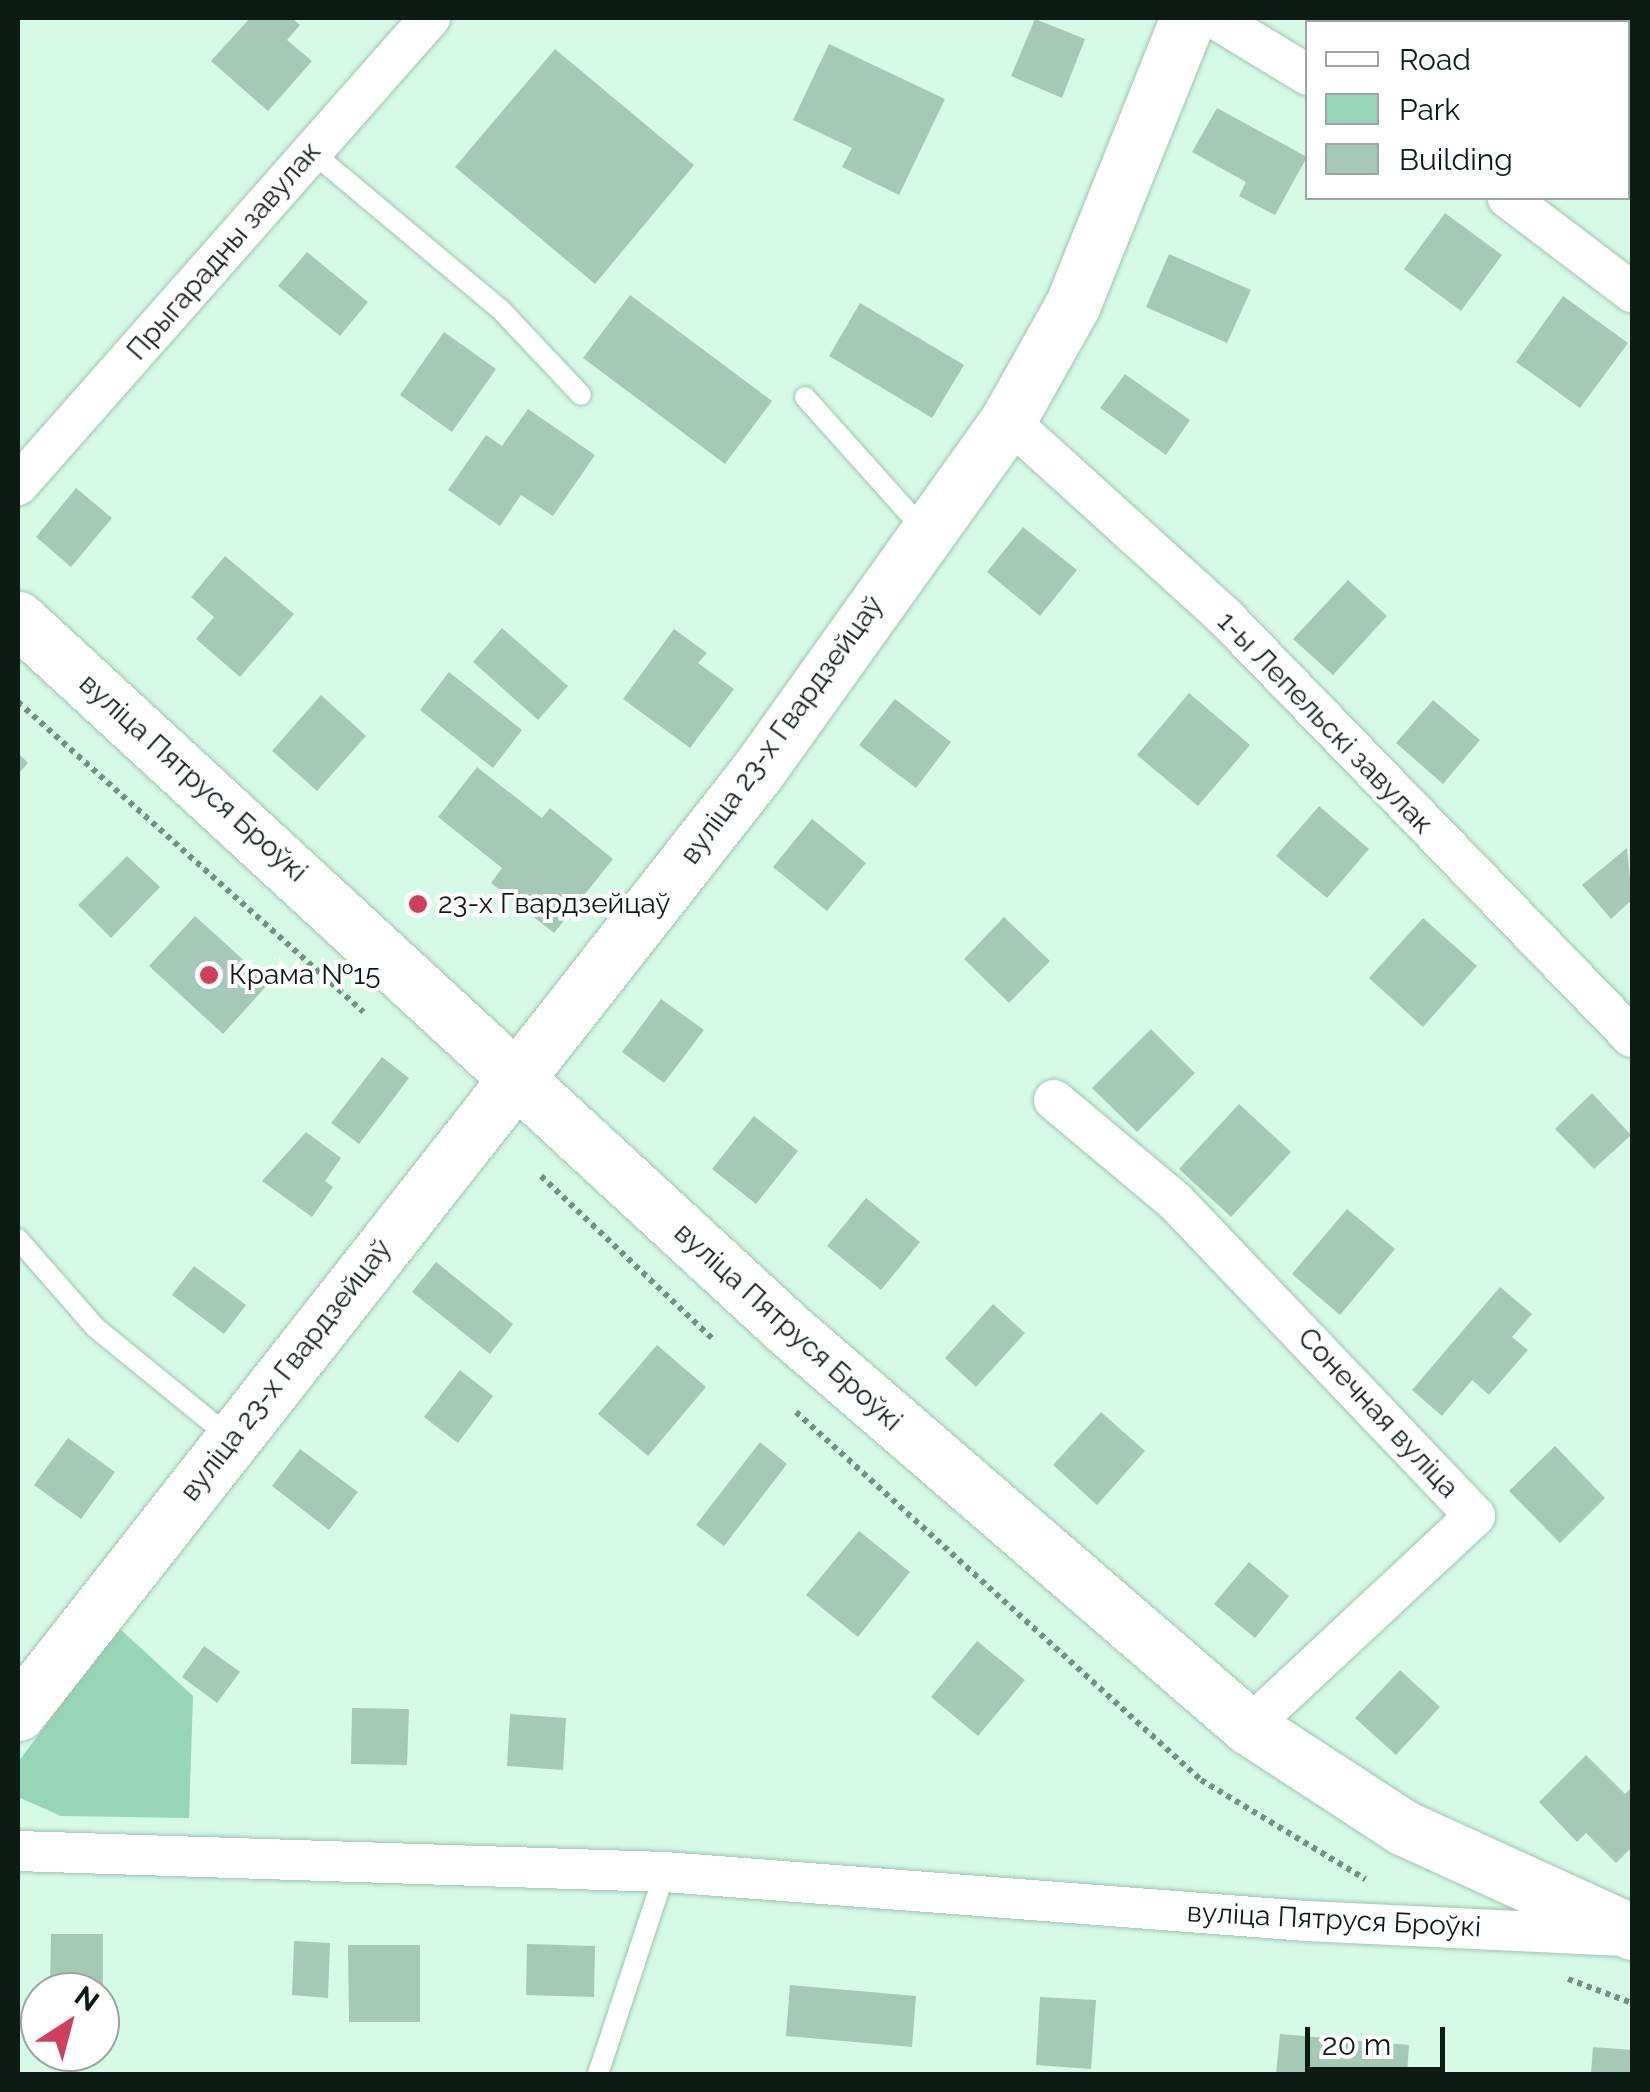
<!DOCTYPE html>
<html>
<head>
<meta charset="utf-8">
<style>
  body { margin:0 }
  #map { position:relative; width:1650px; height:2092px; overflow:hidden; background:#d5fbe7; font-family:Raleway,sans-serif }
  div>[style] { position:absolute }
  [style*='--x'] { left:calc(var(--x)*1px); top:calc(var(--y)*1px); width:calc(var(--w)*1px); rotate:calc(var(--a)*1deg) }
  .green>* { inset:0; background:#96d6b6 }
  .building>* { inset:0; background:#a5c9b7 }
  .path>* { height:6px; margin-top:-3px; transform-origin:0; background:repeating-linear-gradient(90deg,#758f82 0 5px,transparent 0 10px) }
  .roads { filter:drop-shadow(0 0 2px #9fc3b0) drop-shadow(0 0 2px #9fc3b0) }
  .lane>* { height:20px; margin:-10px; padding:0 10px; transform-origin:10px; border-radius:10px; background:#fff }
  .street>* { height:40px; margin:-20px; padding:0 20px; transform-origin:20px; border-radius:20px; background:#fff }
  .secondary>* { height:55px; margin:-27.5px; padding:0 27.5px; transform-origin:27.5px; border-radius:27.5px; background:#fff }
  .dots>* { width:28px; height:28px; translate:-50% -50%; box-sizing:border-box; border:5px solid #fff; border-radius:50% }
  span { translate:-50% -50%; white-space:nowrap; text-align:center; line-height:1.15; -webkit-text-stroke:8px #fff; paint-order:stroke }
  .street-label { font-size:28px; color:#0d1b15 }
  .poi-label { font-size:28px; color:#0d1b15 }
  .left { translate:0 -50%; text-align:left }
  .frame { position:absolute; inset:0; border:20px solid #0d1b15; pointer-events:none }
  .legend { position:absolute; left:1305px; top:20px; width:325px; height:180px; box-sizing:border-box; background:#fff; border:2px solid #9ea4a1; margin:0; padding:12px 18px; list-style:none; font-size:30px; color:#0d1b15 }
  .legend li { display:flex; align-items:center; gap:20px; height:50px }
  .legend b { width:50px; border:2px solid #9ea4a1 }
  .north { position:absolute; left:20px; top:1972px; width:100px; height:100px; box-sizing:border-box; background:#fff; border:2px solid #9ea4a1; border-radius:50%; rotate:36deg; font-size:28px; font-weight:700; line-height:40px; text-align:center; color:#0d1b15 }
  .north::after { content:''; display:block; margin:auto; width:35px; height:45px; background:#d0405e; clip-path:polygon(50% 0,100% 100%,50% 72%,0 100%) }
  .scale { position:absolute; left:1305px; top:2027px; width:140px; height:45px; box-sizing:border-box; border:5px solid #0d1b15; border-top:0; padding-left:12px; font-size:30px; line-height:35px; white-space:nowrap; color:#0d1b15; -webkit-text-stroke:8px #fff; paint-order:stroke }
</style>
</head>
<body>
<div id="map">
  <div class="green">
    <i style="clip-path:polygon(119px 1628px,193px 1696px,189px 1818px,61px 1816px,18px 1797px,18px 1762px)"></i>
  </div>
  <div class="building">
    <i style="clip-path:polygon(250px 18px,292px 18px,300px 25px,287px 40px,312px 61px,268px 111px,211px 61px)"></i>
    <i style="clip-path:polygon(1035px 19px,1085px 39px,1062px 98px,1011px 76px)"></i>
    <i style="clip-path:polygon(829px 44px,945px 99px,899px 195px,842px 167px,852px 148px,793px 120px)"></i>
    <i style="clip-path:polygon(555px 49px,694px 165px,595px 284px,455px 167px)"></i>
    <i style="clip-path:polygon(1217px 108px,1307px 157px,1275px 215px,1239px 196px,1246px 182px,1192px 152px)"></i>
    <i style="clip-path:polygon(1445px 213px,1502px 255px,1461px 311px,1404px 269px)"></i>
    <i style="clip-path:polygon(307px 252px,368px 302px,340px 336px,278px 286px)"></i>
    <i style="clip-path:polygon(1169px 254px,1251px 290px,1227px 343px,1146px 307px)"></i>
    <i style="clip-path:polygon(630px 295px,772px 401px,725px 464px,583px 358px)"></i>
    <i style="clip-path:polygon(1563px 296px,1628px 343px,1580px 408px,1516px 362px)"></i>
    <i style="clip-path:polygon(860px 303px,964px 365px,932px 418px,829px 356px)"></i>
    <i style="clip-path:polygon(444px 332px,496px 369px,452px 432px,400px 395px)"></i>
    <i style="clip-path:polygon(1125px 374px,1190px 420px,1166px 455px,1100px 408px)"></i>
    <i style="clip-path:polygon(528px 409px,595px 455px,553px 516px,521px 495px,500px 526px,448px 490px,486px 435px,502px 446px)"></i>
    <i style="clip-path:polygon(76px 488px,112px 518px,71px 567px,36px 537px)"></i>
    <i style="clip-path:polygon(1023px 527px,1077px 570px,1040px 616px,987px 572px)"></i>
    <i style="clip-path:polygon(225px 556px,294px 614px,240px 677px,196px 639px,214px 617px,191px 597px)"></i>
    <i style="clip-path:polygon(1348px 580px,1387px 616px,1333px 675px,1293px 639px)"></i>
    <i style="clip-path:polygon(502px 628px,568px 686px,538px 720px,473px 662px)"></i>
    <i style="clip-path:polygon(674px 629px,707px 653px,698px 663px,734px 689px,690px 748px,623px 699px)"></i>
    <i style="clip-path:polygon(449px 672px,522px 730px,493px 768px,420px 710px)"></i>
    <i style="clip-path:polygon(1189px 693px,1250px 745px,1198px 806px,1137px 755px)"></i>
    <i style="clip-path:polygon(321px 695px,366px 736px,317px 791px,272px 751px)"></i>
    <i style="clip-path:polygon(895px 699px,951px 742px,916px 788px,859px 745px)"></i>
    <i style="clip-path:polygon(1433px 700px,1480px 740px,1443px 784px,1396px 743px)"></i>
    <i style="clip-path:polygon(18px 753px,28px 763px,18px 774px)"></i>
    <i style="clip-path:polygon(477px 767px,542px 818px,550px 808px,613px 859px,554px 933px,491px 883px,502px 868px,438px 817px)"></i>
    <i style="clip-path:polygon(1319px 806px,1369px 849px,1327px 898px,1276px 856px)"></i>
    <i style="clip-path:polygon(812px 819px,866px 863px,827px 911px,773px 867px)"></i>
    <i style="clip-path:polygon(1627px 848px,1632px 900px,1611px 919px,1582px 885px)"></i>
    <i style="clip-path:polygon(127px 856px,160px 887px,111px 938px,78px 905px)"></i>
    <i style="clip-path:polygon(195px 916px,269px 983px,223px 1034px,149px 966px)"></i>
    <i style="clip-path:polygon(1004px 917px,1050px 961px,1009px 1003px,964px 959px)"></i>
    <i style="clip-path:polygon(1423px 918px,1477px 966px,1423px 1027px,1369px 978px)"></i>
    <i style="clip-path:polygon(661px 999px,704px 1030px,664px 1083px,622px 1052px)"></i>
    <i style="clip-path:polygon(1151px 1029px,1195px 1073px,1137px 1132px,1092px 1088px)"></i>
    <i style="clip-path:polygon(382px 1057px,409px 1078px,359px 1144px,331px 1123px)"></i>
    <i style="clip-path:polygon(1592px 1093px,1631px 1135px,1594px 1169px,1555px 1129px)"></i>
    <i style="clip-path:polygon(1239px 1104px,1291px 1152px,1231px 1217px,1179px 1169px)"></i>
    <i style="clip-path:polygon(754px 1116px,798px 1151px,756px 1204px,712px 1169px)"></i>
    <i style="clip-path:polygon(306px 1132px,341px 1158px,325px 1181px,333px 1187px,312px 1217px,262px 1181px)"></i>
    <i style="clip-path:polygon(866px 1198px,920px 1242px,881px 1290px,827px 1246px)"></i>
    <i style="clip-path:polygon(1347px 1209px,1395px 1249px,1340px 1315px,1292px 1274px)"></i>
    <i style="clip-path:polygon(436px 1262px,513px 1324px,490px 1354px,412px 1292px)"></i>
    <i style="clip-path:polygon(194px 1266px,246px 1305px,224px 1334px,172px 1295px)"></i>
    <i style="clip-path:polygon(1500px 1287px,1532px 1314px,1512px 1337px,1528px 1350px,1489px 1395px,1472px 1380px,1442px 1416px,1412px 1390px)"></i>
    <i style="clip-path:polygon(993px 1304px,1025px 1333px,976px 1387px,945px 1358px)"></i>
    <i style="clip-path:polygon(657px 1345px,706px 1387px,648px 1456px,598px 1414px)"></i>
    <i style="clip-path:polygon(460px 1370px,493px 1396px,458px 1443px,424px 1417px)"></i>
    <i style="clip-path:polygon(1101px 1412px,1145px 1451px,1097px 1505px,1053px 1465px)"></i>
    <i style="clip-path:polygon(68px 1438px,115px 1472px,81px 1519px,34px 1485px)"></i>
    <i style="clip-path:polygon(760px 1442px,787px 1464px,724px 1546px,696px 1525px)"></i>
    <i style="clip-path:polygon(1555px 1446px,1605px 1498px,1560px 1543px,1509px 1491px)"></i>
    <i style="clip-path:polygon(300px 1449px,358px 1492px,329px 1530px,272px 1486px)"></i>
    <i style="clip-path:polygon(859px 1531px,910px 1572px,858px 1637px,806px 1595px)"></i>
    <i style="clip-path:polygon(1249px 1562px,1289px 1596px,1255px 1638px,1214px 1604px)"></i>
    <i style="clip-path:polygon(977px 1641px,1025px 1680px,978px 1736px,931px 1697px)"></i>
    <i style="clip-path:polygon(204px 1646px,240px 1672px,217px 1703px,182px 1677px)"></i>
    <i style="clip-path:polygon(1400px 1670px,1440px 1707px,1396px 1755px,1355px 1718px)"></i>
    <i style="clip-path:polygon(352px 1708px,409px 1709px,407px 1765px,351px 1764px)"></i>
    <i style="clip-path:polygon(510px 1714px,566px 1718px,563px 1770px,507px 1766px)"></i>
    <i style="clip-path:polygon(1586px 1755px,1625px 1794px,1632px 1787px,1632px 1847px,1616px 1863px,1586px 1833px,1577px 1842px,1539px 1802px)"></i>
    <i style="clip-path:polygon(51px 1934px,103px 1934px,103px 1989px,50px 1988px)"></i>
    <i style="clip-path:polygon(294px 1941px,330px 1943px,328px 1998px,292px 1995px)"></i>
    <i style="clip-path:polygon(527px 1944px,595px 1946px,594px 1997px,526px 1995px)"></i>
    <i style="clip-path:polygon(348px 1945px,420px 1945px,420px 2022px,349px 2022px)"></i>
    <i style="clip-path:polygon(790px 1985px,916px 1996px,912px 2047px,786px 2036px)"></i>
    <i style="clip-path:polygon(1040px 1997px,1096px 2000px,1091px 2069px,1036px 2065px)"></i>
    <i style="clip-path:polygon(1280px 2034px,1409px 2045px,1407px 2074px,1276px 2074px)"></i>
    <i style="clip-path:polygon(1593px 2047px,1632px 2050px,1632px 2074px,1591px 2074px)"></i>
  </div>
  <div class="path">
    <i style="--x:18;--y:702;--w:464;--a:41.9"></i>
    <i style="--x:541;--y:1176;--w:238;--a:43.5"></i>
    <i style="--x:796;--y:1412;--w:547;--a:42.26"></i>
    <i style="--x:1201;--y:1780;--w:192;--a:31.1"></i>
    <i style="--x:1568;--y:1979;--w:68;--a:20.6"></i>
  </div>
  <div class="roads">
    <div class="lane">
      <i style="--x:312;--y:152;--w:245;--a:39.9"></i>
      <i style="--x:500;--y:309;--w:118;--a:46.7"></i>
      <i style="--x:805;--y:397;--w:180;--a:48.2"></i>
      <i style="--x:18;--y:1239;--w:118;--a:48.8"></i>
      <i style="--x:96;--y:1328;--w:174;--a:39.2"></i>
      <i style="--x:598;--y:2074;--w:213;--a:-71.7"></i>
    </div>
    <div class="street">
      <i style="--x:1214;--y:18;--w:110;--a:31.2"></i>
      <i style="--x:1508;--y:198;--w:156;--a:37.2"></i>
      <i style="--x:1008;--y:420;--w:292;--a:42.2"></i>
      <i style="--x:1224;--y:616;--w:586;--a:45.9"></i>
      <i style="--x:18;--y:485;--w:623;--a:-48.58"></i>
      <i style="--x:1054;--y:1100;--w:158;--a:39.9"></i>
      <i style="--x:1175;--y:1201;--w:435;--a:46.4"></i>
      <i style="--x:1475;--y:1516;--w:309;--a:137"></i>
      <i style="--x:18;--y:1851;--w:647;--a:1.86"></i>
      <i style="--x:665;--y:1872;--w:643;--a:4.37"></i>
      <i style="--x:1306;--y:1921;--w:318;--a:2.7"></i>
    </div>
    <div class="secondary">
      <i style="--x:18;--y:619;--w:1049;--a:42.68"></i>
      <i style="--x:789;--y:1330;--w:608;--a:40.8"></i>
      <i style="--x:1249;--y:1727;--w:185;--a:33.1"></i>
      <i style="--x:1404;--y:1828;--w:251;--a:24.5"></i>
      <i style="--x:18;--y:1713;--w:1196;--a:-51.86"></i>
      <i style="--x:757;--y:772;--w:432;--a:-54.5"></i>
      <i style="--x:1008;--y:420;--w:133;--a:-60.7"></i>
      <i style="--x:1073;--y:304;--w:308;--a:-68.1"></i>
    </div>
  </div>
  <div class="dots">
    <i style="left:418px;top:904px;background:#d0405e"></i>
    <i style="left:209px;top:975px;background:#d0405e"></i>
  </div>
  <div class="street-label">
    <span style="left:224px;top:251px;rotate:-49deg">Прыгарадны завулак</span>
    <span style="left:1325px;top:723px;rotate:46deg">1-ы Лепельскі завулак</span>
    <span style="left:782px;top:730px;rotate:-54deg">вуліца 23-х Гвардзейцаў</span>
    <span style="left:193px;top:778px;rotate:42deg">вуліца Пятруся Броўкі</span>
    <span style="left:788px;top:1327px;rotate:42deg">вуліца Пятруся Броўкі</span>
    <span style="left:286px;top:1370px;rotate:-52deg">вуліца 23-х Гвардзейцаў</span>
    <span style="left:1378px;top:1413px;rotate:47deg">Сонечная вуліца</span>
    <span style="left:1334px;top:1920px;rotate:3deg">вуліца Пятруся Броўкі</span>
  </div>
  <div class="poi-label">
    <span class="left" style="left:438px;top:904px">23-х Гвардзейцаў</span>
    <span class="left" style="left:229px;top:975px">Крама №15</span>
  </div>
  <div class="frame"></div>
  <ul class="legend">
  <li><b style="height:12px;background:#fff"></b>Road</li>
  <li><b style="height:28px;background:#96d6b6"></b>Park</li>
  <li><b style="height:28px;background:#a5c9b7"></b>Building</li>
  </ul>
  <div class="north">N</div>
  <div class="scale">20 m</div>
</div>
</body>
</html>
